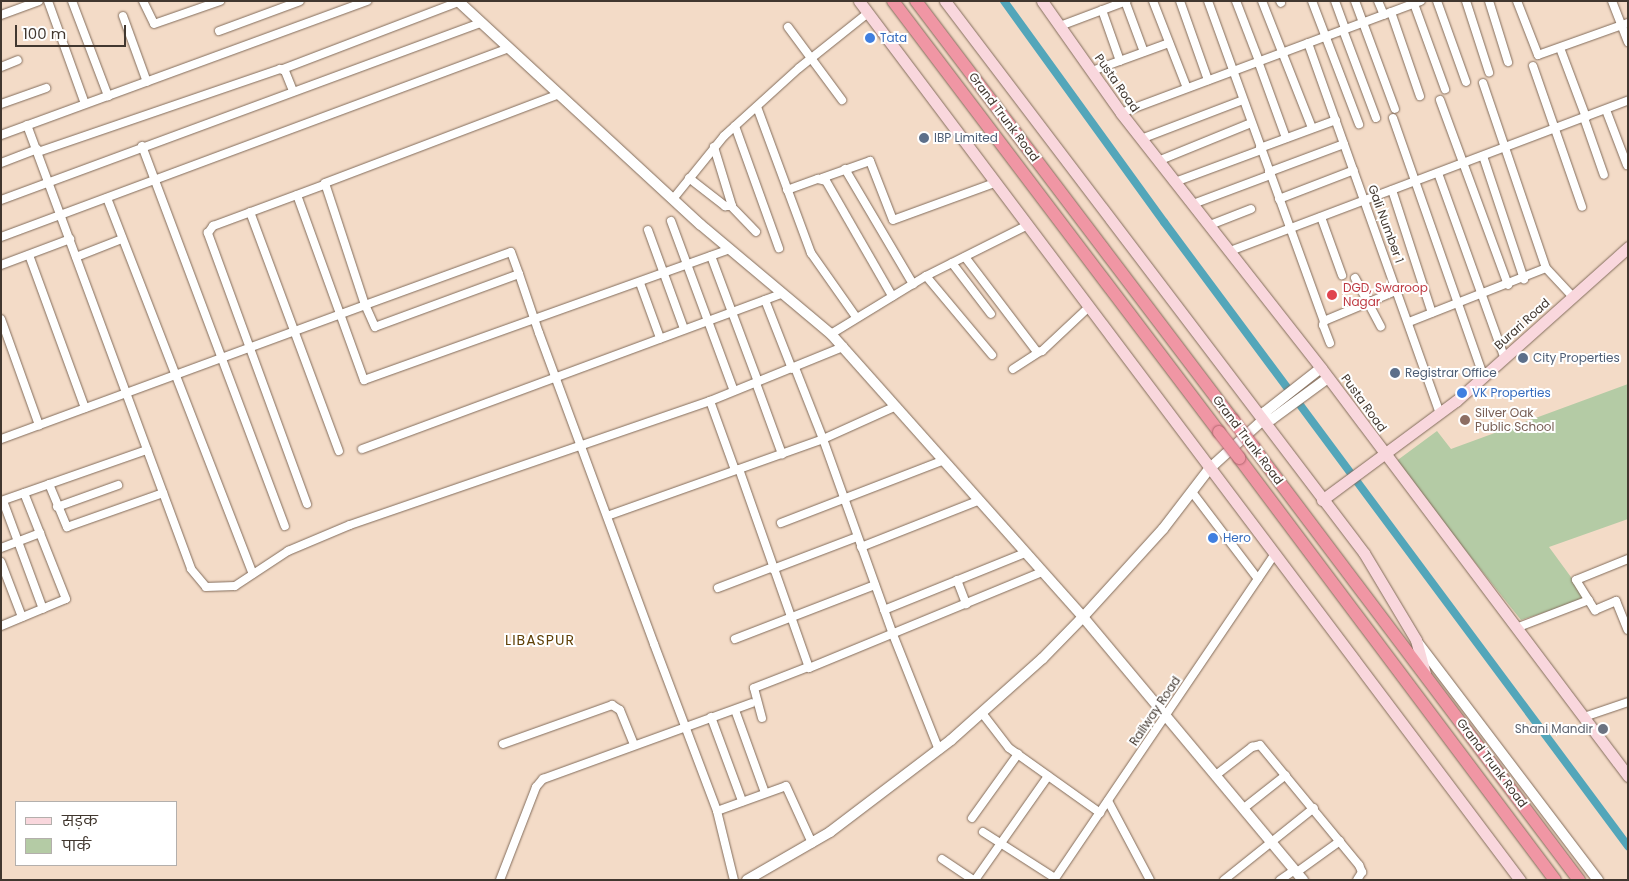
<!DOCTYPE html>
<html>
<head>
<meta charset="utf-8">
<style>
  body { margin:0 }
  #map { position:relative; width:1629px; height:881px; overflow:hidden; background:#f3dbc7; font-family:Poppins,"Noto Sans Devanagari",sans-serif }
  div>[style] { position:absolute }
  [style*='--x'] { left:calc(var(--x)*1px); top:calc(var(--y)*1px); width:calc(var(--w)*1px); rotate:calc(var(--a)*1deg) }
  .green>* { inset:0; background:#b4cba5 }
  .canal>* { height:8px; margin:-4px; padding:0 4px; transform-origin:4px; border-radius:4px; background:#53a6ba }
  .roads { filter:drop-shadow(0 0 1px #826c5b) drop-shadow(0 0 1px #826c5b) }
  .minor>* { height:8px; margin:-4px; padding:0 4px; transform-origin:4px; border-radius:4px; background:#fff }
  .tertiary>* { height:10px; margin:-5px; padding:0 5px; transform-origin:5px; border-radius:5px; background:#fff }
  .secondary>* { height:11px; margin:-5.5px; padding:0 5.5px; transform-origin:5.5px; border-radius:5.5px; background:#f9d7dd }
  .trunk>* { height:12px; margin:-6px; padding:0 6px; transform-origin:6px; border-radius:6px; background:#f096a4 }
  .bridges { filter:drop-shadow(0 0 1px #b0636d) drop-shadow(0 0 1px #b0636d) }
  .trunk-bridge>* { height:12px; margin:-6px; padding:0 6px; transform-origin:6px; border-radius:6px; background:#f096a4 }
  .dots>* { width:14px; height:14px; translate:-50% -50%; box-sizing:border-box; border:2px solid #fff; border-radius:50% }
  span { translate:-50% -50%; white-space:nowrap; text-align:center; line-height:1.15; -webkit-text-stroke:4px #fff; paint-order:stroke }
  .shop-label { font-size:12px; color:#366cbe }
  .left { translate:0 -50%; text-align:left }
  .street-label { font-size:12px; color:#41372f }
  .service-label { font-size:12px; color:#4e5e75 }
  .health-label { font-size:12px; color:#be3a42 }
  .education-label { font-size:12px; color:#785e54 }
  .worship-label { font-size:12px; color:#5b616d }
  .right { translate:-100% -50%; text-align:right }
  .neighbourhood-label { font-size:14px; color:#604107; letter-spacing:1px }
  .frame { position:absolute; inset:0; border:2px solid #41372f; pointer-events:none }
  .legend { position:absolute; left:15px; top:801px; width:162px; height:65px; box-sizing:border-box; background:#fff; border:1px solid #b3afac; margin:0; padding:6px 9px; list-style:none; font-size:15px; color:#41372f }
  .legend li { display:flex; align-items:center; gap:10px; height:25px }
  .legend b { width:25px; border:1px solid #b3afac }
  .scale { position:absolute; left:15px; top:25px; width:111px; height:22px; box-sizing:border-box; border:2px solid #41372f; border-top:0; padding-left:6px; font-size:15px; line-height:18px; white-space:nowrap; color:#41372f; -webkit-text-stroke:4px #fff; paint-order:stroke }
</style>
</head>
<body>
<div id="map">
  <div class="green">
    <i style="clip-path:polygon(1628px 384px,1628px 519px,1549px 547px,1587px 599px,1521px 620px,1395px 462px,1437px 431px,1451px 449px)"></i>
  </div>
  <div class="canal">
    <i style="--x:1004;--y:1;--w:273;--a:54.1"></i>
    <i style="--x:1164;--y:222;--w:778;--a:53.37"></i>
  </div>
  <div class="roads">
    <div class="minor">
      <i style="--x:48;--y:1;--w:109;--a:70.2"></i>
      <i style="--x:72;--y:1;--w:102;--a:69.2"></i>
      <i style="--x:143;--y:1;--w:25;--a:64"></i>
      <i style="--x:154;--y:24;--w:70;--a:-19.2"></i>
      <i style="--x:1125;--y:1;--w:54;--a:69.6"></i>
      <i style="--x:1153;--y:1;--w:93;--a:68.7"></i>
      <i style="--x:1180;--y:1;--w:84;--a:70.5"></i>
      <i style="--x:1208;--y:1;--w:340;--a:70.1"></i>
      <i style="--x:1236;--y:1;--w:64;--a:69"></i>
      <i style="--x:1262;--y:1;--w:136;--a:68.5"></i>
      <i style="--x:1280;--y:1;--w:2;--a:63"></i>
      <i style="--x:1312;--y:1;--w:132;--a:69.1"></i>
      <i style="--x:1335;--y:1;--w:30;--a:70"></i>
      <i style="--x:1355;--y:1;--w:115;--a:69.7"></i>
      <i style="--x:1378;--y:1;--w:15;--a:67"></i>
      <i style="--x:1413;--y:1;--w:94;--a:70"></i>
      <i style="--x:1437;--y:1;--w:86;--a:70.3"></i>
      <i style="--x:1466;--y:1;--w:75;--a:72.1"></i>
      <i style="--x:1489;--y:1;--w:64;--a:72.7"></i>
      <i style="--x:1517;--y:1;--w:58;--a:68.7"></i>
      <i style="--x:1538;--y:55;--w:96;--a:-19.6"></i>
      <i style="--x:1612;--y:1;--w:44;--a:68.7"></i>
      <i style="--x:1102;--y:10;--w:54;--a:70.6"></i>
      <i style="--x:1391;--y:12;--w:89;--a:71"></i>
      <i style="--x:1;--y:15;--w:40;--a:-20.2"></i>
      <i style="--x:123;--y:16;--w:70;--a:70"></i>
      <i style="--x:1060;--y:26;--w:71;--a:-20.7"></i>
      <i style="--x:788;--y:27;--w:91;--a:53.5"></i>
      <i style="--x:1343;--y:30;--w:94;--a:69.4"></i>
      <i style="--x:219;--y:31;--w:86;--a:-20.3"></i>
      <i style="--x:1308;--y:43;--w:394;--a:70.4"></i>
      <i style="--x:1560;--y:48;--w:74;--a:69.4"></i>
      <i style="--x:1258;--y:61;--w:82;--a:70"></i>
      <i style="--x:1533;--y:66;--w:149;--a:70.8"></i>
      <i style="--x:1;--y:67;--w:18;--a:-22"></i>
      <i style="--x:283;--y:69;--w:187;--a:-20.9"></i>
      <i style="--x:1092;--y:71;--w:82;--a:-20"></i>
      <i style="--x:1483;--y:83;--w:195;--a:71.2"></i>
      <i style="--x:1546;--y:268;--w:40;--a:47"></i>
      <i style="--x:1440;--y:100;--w:197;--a:69.8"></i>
      <i style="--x:1;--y:104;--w:48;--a:-19.6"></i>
      <i style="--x:757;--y:107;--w:156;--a:69.7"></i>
      <i style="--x:811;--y:253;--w:78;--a:54.9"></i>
      <i style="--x:1606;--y:110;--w:59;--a:69.1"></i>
      <i style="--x:1121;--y:113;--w:320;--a:-20.5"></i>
      <i style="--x:1393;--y:118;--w:275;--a:70.7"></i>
      <i style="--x:1584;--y:118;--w:60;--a:70.7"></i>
      <i style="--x:27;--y:125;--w:473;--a:69.7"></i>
      <i style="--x:191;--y:569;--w:23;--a:50"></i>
      <i style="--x:206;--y:587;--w:29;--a:-2"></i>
      <i style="--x:235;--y:586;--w:64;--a:-33.4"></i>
      <i style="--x:288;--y:551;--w:67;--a:-22.8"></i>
      <i style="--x:350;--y:525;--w:381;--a:-19"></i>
      <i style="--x:710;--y:401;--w:144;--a:-22.1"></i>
      <i style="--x:735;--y:126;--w:130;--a:70.2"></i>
      <i style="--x:1;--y:135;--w:390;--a:-20.1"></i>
      <i style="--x:1141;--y:139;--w:109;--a:-20.9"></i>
      <i style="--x:142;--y:146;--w:406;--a:69.4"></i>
      <i style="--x:1260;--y:148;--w:81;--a:-20.2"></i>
      <i style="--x:38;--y:152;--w:256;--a:-18.9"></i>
      <i style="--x:280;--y:69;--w:5;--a:22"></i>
      <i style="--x:285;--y:71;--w:22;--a:68"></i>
      <i style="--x:1483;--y:156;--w:130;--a:71.6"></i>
      <i style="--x:1158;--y:161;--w:100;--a:-22.2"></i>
      <i style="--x:1;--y:163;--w:39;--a:-21"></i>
      <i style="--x:845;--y:169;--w:134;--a:59.4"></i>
      <i style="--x:1269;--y:172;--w:80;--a:-20.5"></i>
      <i style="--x:1438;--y:173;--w:198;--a:70.2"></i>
      <i style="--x:689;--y:178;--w:46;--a:37.9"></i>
      <i style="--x:725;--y:206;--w:7;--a:0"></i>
      <i style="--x:732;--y:206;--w:62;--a:-107"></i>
      <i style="--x:822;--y:178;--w:51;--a:-19.5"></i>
      <i style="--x:870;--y:161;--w:63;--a:68.7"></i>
      <i style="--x:893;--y:220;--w:108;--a:-20.1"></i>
      <i style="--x:1175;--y:182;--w:92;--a:-20.4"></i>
      <i style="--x:787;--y:190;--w:33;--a:-20"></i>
      <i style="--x:818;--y:179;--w:8;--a:14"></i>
      <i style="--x:826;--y:181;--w:133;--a:60.1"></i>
      <i style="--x:1392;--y:190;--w:129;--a:72"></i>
      <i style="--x:297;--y:195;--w:197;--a:70.1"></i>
      <i style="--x:364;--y:380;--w:388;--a:-19.7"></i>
      <i style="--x:107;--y:198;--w:403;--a:68.8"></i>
      <i style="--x:673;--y:199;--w:81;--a:-51"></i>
      <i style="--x:724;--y:136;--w:101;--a:-42.2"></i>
      <i style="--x:799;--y:68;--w:88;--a:-38.6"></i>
      <i style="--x:1279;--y:199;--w:80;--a:-21.1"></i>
      <i style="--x:1;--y:200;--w:511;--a:-20.28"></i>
      <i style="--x:1193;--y:204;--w:82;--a:-20.6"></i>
      <i style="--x:731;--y:206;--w:36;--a:46"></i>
      <i style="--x:250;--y:212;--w:255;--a:69.6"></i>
      <i style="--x:1321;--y:217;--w:62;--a:70.1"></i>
      <i style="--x:671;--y:221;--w:181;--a:69.7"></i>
      <i style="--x:1210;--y:225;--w:44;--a:-21.3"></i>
      <i style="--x:648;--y:230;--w:105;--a:70"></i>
      <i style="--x:1;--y:237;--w:542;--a:-20.41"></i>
      <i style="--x:1230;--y:251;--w:425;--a:-20.7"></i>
      <i style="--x:29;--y:255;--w:163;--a:69.9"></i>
      <i style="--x:711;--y:256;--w:134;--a:69.5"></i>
      <i style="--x:76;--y:257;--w:49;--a:-21.4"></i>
      <i style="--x:965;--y:257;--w:119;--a:52.8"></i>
      <i style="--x:1037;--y:352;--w:5;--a:-11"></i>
      <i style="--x:1042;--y:351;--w:63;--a:-43.1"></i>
      <i style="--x:952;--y:263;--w:64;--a:52.6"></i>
      <i style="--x:1;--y:265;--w:74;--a:-20.6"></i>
      <i style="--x:519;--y:274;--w:153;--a:159.8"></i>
      <i style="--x:375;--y:327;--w:24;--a:-114"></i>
      <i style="--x:365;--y:305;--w:155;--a:-20"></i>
      <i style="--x:511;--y:252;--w:23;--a:70"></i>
      <i style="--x:519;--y:274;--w:62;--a:71.3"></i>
      <i style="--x:539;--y:333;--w:332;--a:69.7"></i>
      <i style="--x:654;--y:644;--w:178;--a:69.3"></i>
      <i style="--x:717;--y:811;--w:71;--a:76.2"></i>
      <i style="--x:926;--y:276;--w:103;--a:50.1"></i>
      <i style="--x:1355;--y:278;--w:55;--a:62"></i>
      <i style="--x:640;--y:283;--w:59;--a:70"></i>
      <i style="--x:765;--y:300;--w:74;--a:68.6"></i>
      <i style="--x:1;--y:319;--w:113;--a:70.3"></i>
      <i style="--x:1409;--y:322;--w:147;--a:-21.5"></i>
      <i style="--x:831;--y:334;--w:111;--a:-31.4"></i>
      <i style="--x:926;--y:276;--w:112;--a:-26.6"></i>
      <i style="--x:1330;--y:343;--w:19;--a:-111"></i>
      <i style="--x:1323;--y:325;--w:4;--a:-76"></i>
      <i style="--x:1324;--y:321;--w:80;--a:-22.7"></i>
      <i style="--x:1013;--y:369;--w:31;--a:-33"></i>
      <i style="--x:756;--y:383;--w:76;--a:69.9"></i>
      <i style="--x:710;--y:401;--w:73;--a:70.1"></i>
      <i style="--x:894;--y:407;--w:78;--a:155.7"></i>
      <i style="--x:823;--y:439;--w:205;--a:70.3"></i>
      <i style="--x:892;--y:632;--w:127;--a:68.3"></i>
      <i style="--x:1;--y:439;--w:388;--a:-20.2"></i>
      <i style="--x:365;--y:305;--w:128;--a:-108.2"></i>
      <i style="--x:325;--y:183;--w:250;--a:-20.8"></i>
      <i style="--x:362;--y:449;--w:447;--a:-20.3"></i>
      <i style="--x:739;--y:469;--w:211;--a:70.6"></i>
      <i style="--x:809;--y:668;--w:252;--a:-22.4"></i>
      <i style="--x:49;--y:484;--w:47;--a:67.3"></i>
      <i style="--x:67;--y:527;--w:102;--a:-19.5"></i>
      <i style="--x:1192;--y:492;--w:109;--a:52.8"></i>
      <i style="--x:1;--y:501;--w:155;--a:-19.3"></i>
      <i style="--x:3;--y:501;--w:115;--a:69.7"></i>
      <i style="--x:307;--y:504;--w:289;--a:-110.1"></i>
      <i style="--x:208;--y:233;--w:9;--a:-54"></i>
      <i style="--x:213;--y:226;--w:118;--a:-20.3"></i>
      <i style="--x:57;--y:507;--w:65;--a:-19.8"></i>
      <i style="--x:607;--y:516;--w:229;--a:-19.6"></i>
      <i style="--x:823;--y:439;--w:76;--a:-111.5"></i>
      <i style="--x:781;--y:523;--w:173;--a:-21.1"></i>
      <i style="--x:861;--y:547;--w:126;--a:-21.5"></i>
      <i style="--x:1;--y:548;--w:42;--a:-21"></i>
      <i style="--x:1628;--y:559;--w:56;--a:158"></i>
      <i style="--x:1576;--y:580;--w:36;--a:58"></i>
      <i style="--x:1595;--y:610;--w:23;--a:-23"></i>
      <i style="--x:1616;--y:601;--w:31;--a:68"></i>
      <i style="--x:1;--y:562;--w:59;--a:69.1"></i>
      <i style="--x:773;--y:569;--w:90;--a:-20.9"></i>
      <i style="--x:957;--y:580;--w:26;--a:69"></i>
      <i style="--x:718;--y:588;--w:59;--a:-20.9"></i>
      <i style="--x:884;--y:610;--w:152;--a:-22"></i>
      <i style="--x:1;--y:626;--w:70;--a:-22.6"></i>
      <i style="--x:66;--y:599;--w:114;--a:-111.6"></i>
      <i style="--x:1516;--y:628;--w:78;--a:-21"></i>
      <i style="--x:735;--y:639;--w:150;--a:-21.1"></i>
      <i style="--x:735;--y:710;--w:88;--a:70.1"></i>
      <i style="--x:982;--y:713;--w:44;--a:52.4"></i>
      <i style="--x:1009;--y:748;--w:112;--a:35.5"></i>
      <i style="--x:711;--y:717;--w:90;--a:69.7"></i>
      <i style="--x:1584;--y:717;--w:46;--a:-18.8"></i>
      <i style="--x:762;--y:718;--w:31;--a:-105"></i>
      <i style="--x:754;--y:688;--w:58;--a:-21.3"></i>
      <i style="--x:503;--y:744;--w:116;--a:-19.7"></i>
      <i style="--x:612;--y:705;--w:9;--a:32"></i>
      <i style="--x:620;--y:710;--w:37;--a:68"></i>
      <i style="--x:1216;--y:775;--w:46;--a:-37.9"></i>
      <i style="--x:1252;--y:747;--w:8;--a:-14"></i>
      <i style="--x:1260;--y:745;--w:156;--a:50.5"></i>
      <i style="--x:1359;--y:865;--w:8;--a:67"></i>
      <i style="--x:1362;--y:872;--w:9;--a:122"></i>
      <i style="--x:1108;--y:801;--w:89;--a:62"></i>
      <i style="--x:1244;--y:808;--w:53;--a:-38.2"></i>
      <i style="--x:717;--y:811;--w:73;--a:-19.9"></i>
      <i style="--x:786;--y:786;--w:63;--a:65.5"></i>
      <i style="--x:972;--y:818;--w:79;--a:-54.3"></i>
      <i style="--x:983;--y:832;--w:85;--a:32.6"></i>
      <i style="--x:942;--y:859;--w:37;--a:34"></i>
      <i style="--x:1297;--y:872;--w:53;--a:-35.8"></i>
      <i style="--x:500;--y:880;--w:100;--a:-68.8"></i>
      <i style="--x:536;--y:787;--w:11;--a:-49"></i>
      <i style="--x:543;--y:779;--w:222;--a:-20"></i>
      <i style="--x:975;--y:880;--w:127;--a:-54.9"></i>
      <i style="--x:1054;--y:880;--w:392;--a:-55.9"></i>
      <i style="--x:1224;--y:880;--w:115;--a:-38.7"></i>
      <i style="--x:1280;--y:880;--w:18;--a:-34"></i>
    </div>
    <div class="tertiary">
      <i style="--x:458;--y:1;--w:330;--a:42.7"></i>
      <i style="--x:701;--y:225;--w:170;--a:40"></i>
      <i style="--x:831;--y:334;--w:379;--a:48.3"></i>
      <i style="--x:1083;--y:617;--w:343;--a:50.1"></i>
      <i style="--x:1265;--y:418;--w:7;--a:8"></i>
      <i style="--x:1272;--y:419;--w:69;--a:-36.2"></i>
      <i style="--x:1418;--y:643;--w:298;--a:52.8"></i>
      <i style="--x:747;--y:880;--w:96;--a:-30"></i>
      <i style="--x:830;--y:832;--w:152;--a:-37.2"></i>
      <i style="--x:951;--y:740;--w:122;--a:-41.7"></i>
      <i style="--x:1042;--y:659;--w:59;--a:-45.7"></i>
      <i style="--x:1083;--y:617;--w:119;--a:-47.7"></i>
      <i style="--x:1163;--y:529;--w:76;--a:-52.5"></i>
      <i style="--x:1209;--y:469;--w:76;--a:-42.3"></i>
      <i style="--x:1265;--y:418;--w:6;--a:-90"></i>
      <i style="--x:1265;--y:412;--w:71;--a:-38.2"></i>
    </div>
    <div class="secondary">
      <i style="--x:859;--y:1;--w:1100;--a:53.06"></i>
      <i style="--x:945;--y:1;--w:693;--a:52.8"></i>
      <i style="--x:1364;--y:553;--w:101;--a:59.1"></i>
      <i style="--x:1416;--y:640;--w:35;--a:75"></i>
      <i style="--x:1042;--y:1;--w:137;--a:54.8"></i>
      <i style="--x:1121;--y:113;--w:324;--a:51.9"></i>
      <i style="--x:1321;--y:368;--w:511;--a:53.04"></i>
      <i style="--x:1322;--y:500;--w:167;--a:-36.5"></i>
      <i style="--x:1456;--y:401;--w:231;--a:-41.8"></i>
    </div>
    <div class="trunk">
      <i style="--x:893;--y:1;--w:540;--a:52.9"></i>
      <i style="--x:916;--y:1;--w:525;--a:52.89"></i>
      <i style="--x:1254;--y:448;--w:541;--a:53.05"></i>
      <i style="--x:1239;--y:458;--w:527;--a:53.17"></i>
    </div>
  </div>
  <div class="bridges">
    <div class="trunk-bridge">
      <i style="--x:1233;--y:420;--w:35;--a:53"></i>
      <i style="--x:1219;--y:432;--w:33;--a:52"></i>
    </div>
  </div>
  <div class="dots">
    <i style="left:870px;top:38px;background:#3f7fe0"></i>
    <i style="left:924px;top:138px;background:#5c6f8a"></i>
    <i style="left:1332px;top:295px;background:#e0444e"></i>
    <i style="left:1523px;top:358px;background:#5c6f8a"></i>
    <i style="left:1395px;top:373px;background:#5c6f8a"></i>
    <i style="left:1462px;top:393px;background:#3f7fe0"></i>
    <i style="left:1465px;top:420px;background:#8d6e63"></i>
    <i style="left:1213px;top:538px;background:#3f7fe0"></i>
    <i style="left:1603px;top:729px;background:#6b7280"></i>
  </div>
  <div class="shop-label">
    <span class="left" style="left:880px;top:38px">Tata</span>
    <span class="left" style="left:1472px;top:393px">VK Properties</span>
    <span class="left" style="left:1223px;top:538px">Hero</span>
  </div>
  <div class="street-label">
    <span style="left:1117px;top:83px;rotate:55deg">Pusta Road</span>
    <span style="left:1004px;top:117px;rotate:53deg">Grand Trunk Road</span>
    <span style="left:1386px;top:224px;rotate:70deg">Gali Number 1</span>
    <span style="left:1522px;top:324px;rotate:-42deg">Burari Road</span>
    <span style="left:1364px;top:403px;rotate:54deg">Pusta Road</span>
    <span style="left:1248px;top:440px;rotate:53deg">Grand Trunk Road</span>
    <span style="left:1155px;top:711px;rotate:-56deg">Railway Road</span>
    <span style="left:1492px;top:763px;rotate:53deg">Grand Trunk Road</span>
  </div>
  <div class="service-label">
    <span class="left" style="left:934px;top:138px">IBP Limited</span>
    <span class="left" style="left:1533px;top:358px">City Properties</span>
    <span class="left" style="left:1405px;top:373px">Registrar Office</span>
  </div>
  <div class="health-label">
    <span class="left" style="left:1343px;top:295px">DGD, Swaroop<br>Nagar</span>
  </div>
  <div class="education-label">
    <span class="left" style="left:1475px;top:420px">Silver Oak<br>Public School</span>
  </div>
  <div class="worship-label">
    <span class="right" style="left:1593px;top:729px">Shani Mandir</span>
  </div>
  <div class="neighbourhood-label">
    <span style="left:540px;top:640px">LIBASPUR</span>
  </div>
  <div class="frame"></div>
  <ul class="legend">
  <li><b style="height:6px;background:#f9d7dd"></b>सड़क</li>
  <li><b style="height:14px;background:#b4cba5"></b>पार्क</li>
  </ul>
  <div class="scale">100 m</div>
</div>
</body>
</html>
